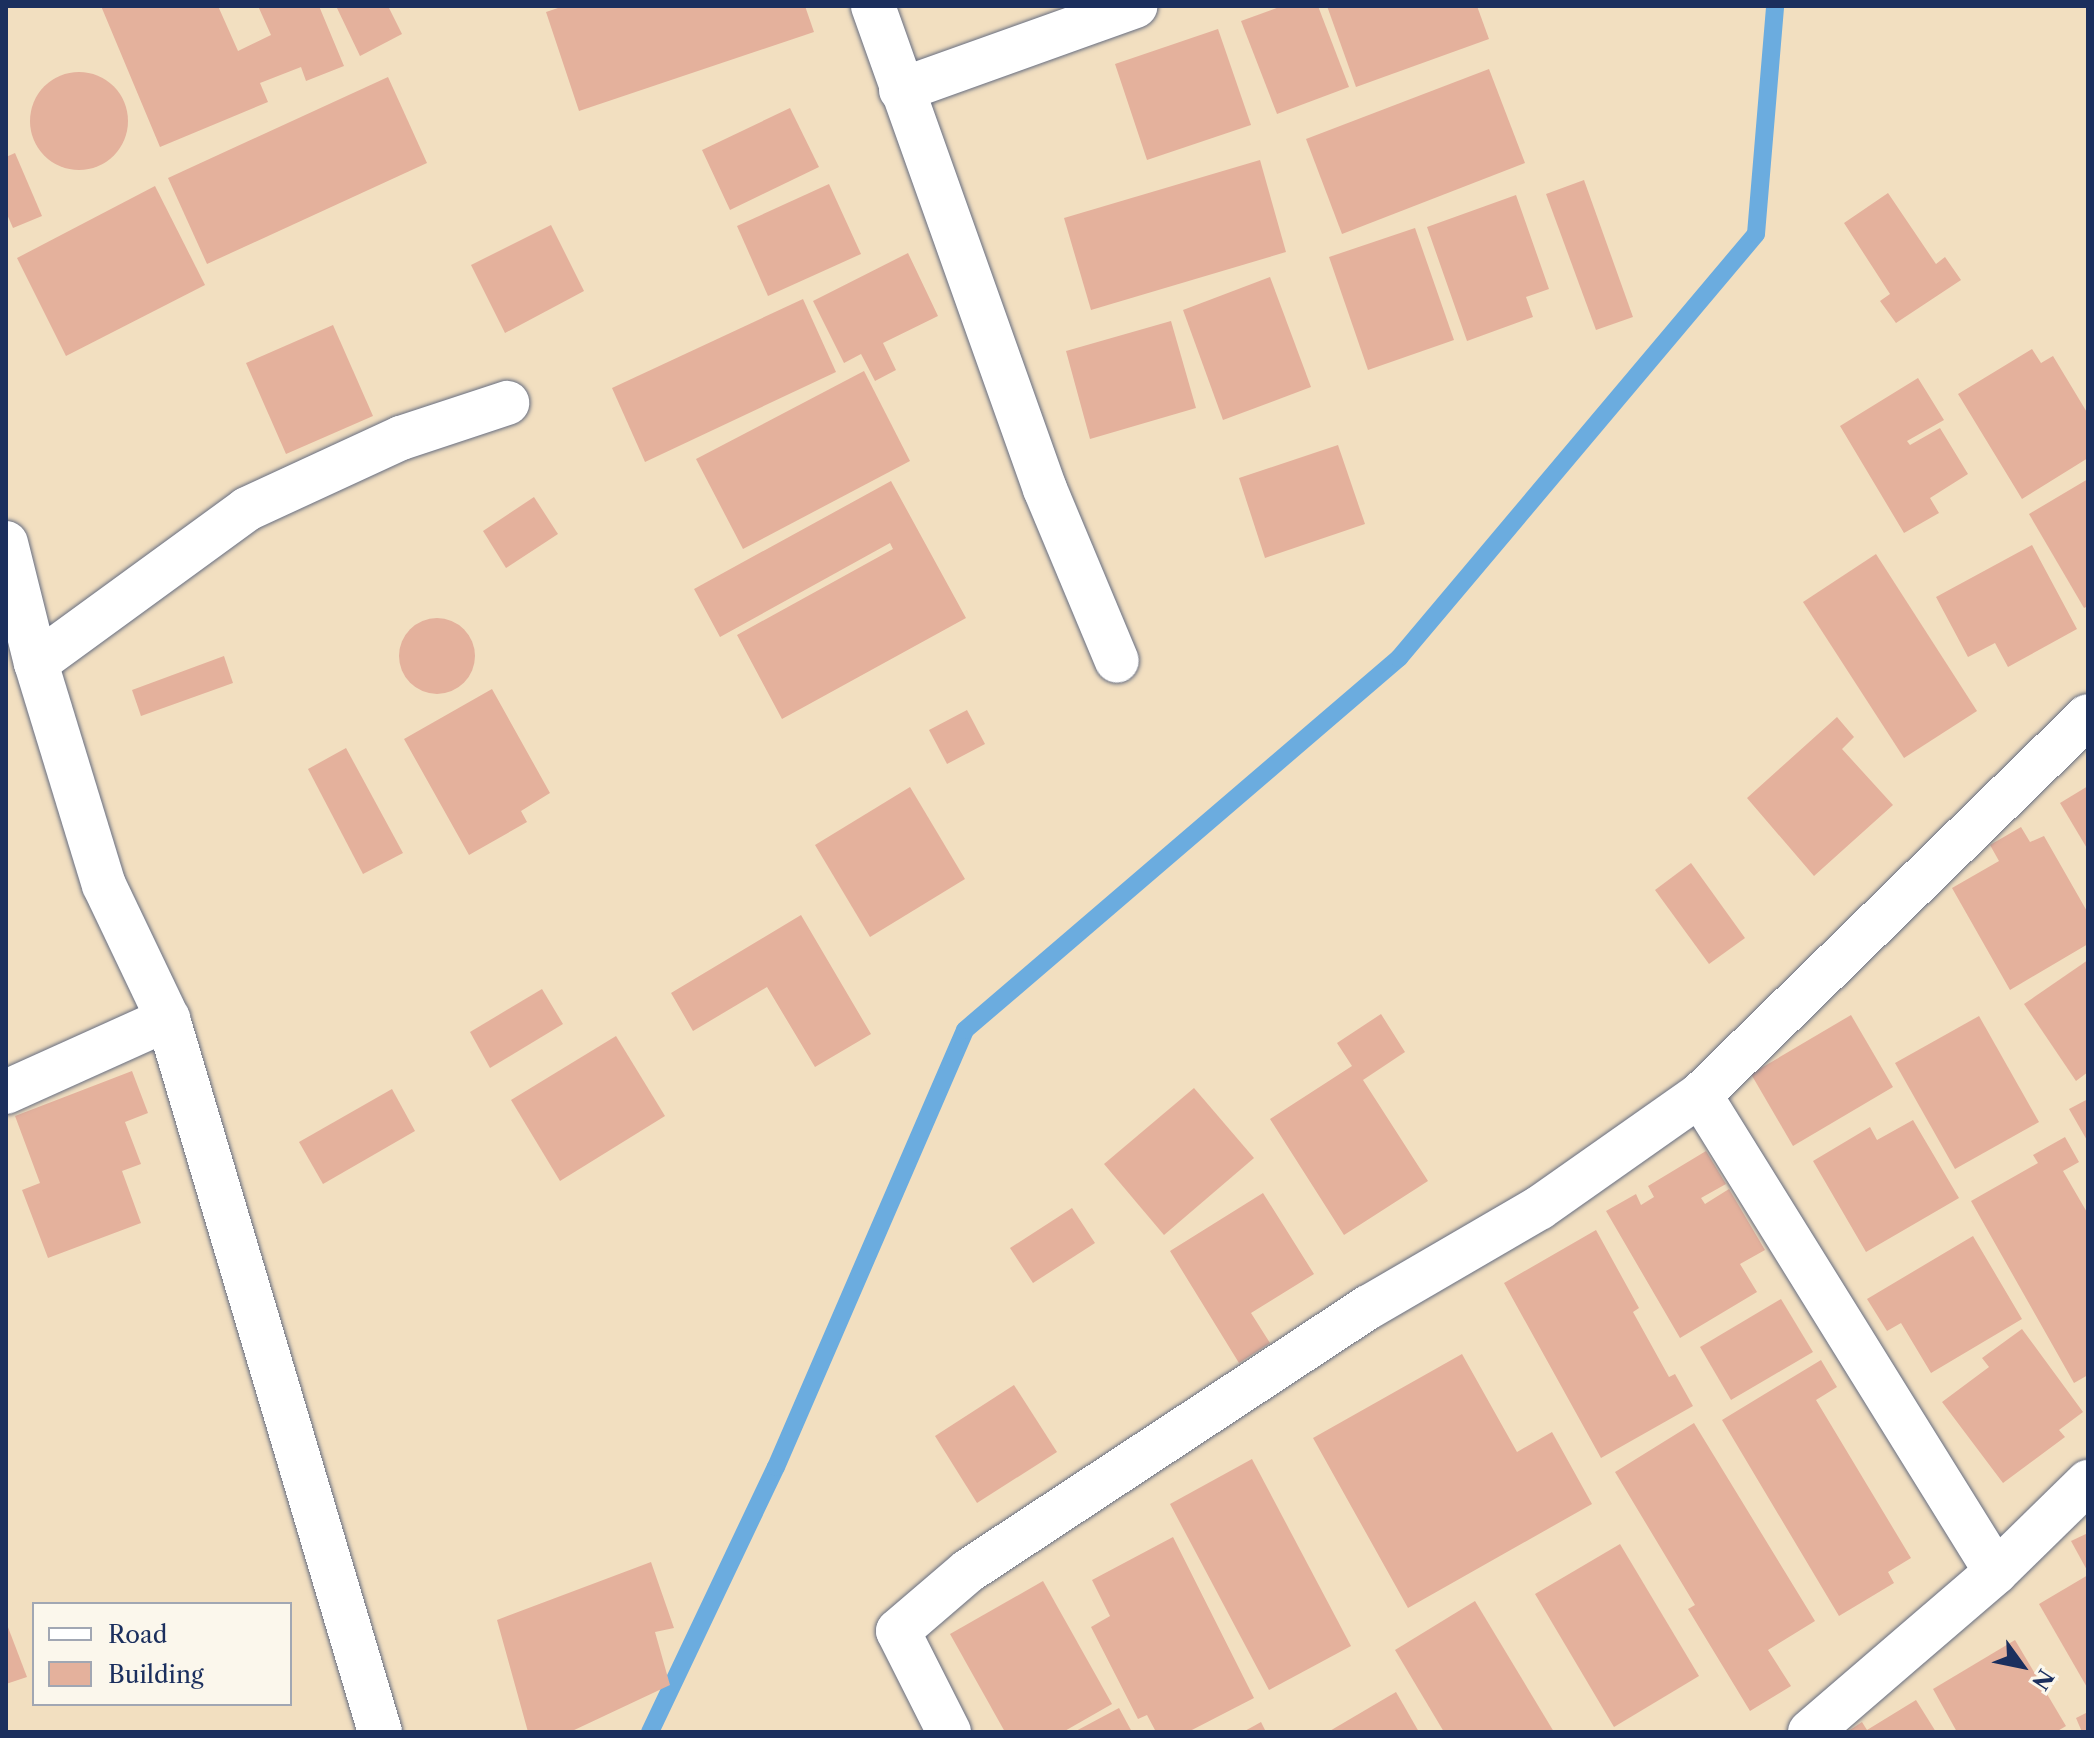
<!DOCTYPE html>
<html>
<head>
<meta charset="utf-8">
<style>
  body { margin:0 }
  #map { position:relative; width:2094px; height:1738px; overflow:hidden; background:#f2dfc0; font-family:"Libre Caslon Text",serif }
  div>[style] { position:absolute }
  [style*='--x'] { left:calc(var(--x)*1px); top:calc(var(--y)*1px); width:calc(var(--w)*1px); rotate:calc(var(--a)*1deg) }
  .stream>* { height:18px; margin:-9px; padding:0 9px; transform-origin:9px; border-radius:9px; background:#6bacdf }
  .building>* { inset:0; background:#e4b19c }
  .round { border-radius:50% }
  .roads { filter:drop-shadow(0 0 2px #666d80) drop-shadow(0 0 2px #666d80) }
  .minor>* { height:44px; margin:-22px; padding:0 22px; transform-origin:22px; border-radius:22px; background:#fff }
  .major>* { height:44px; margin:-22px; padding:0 22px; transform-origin:22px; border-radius:22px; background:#fff }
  span { translate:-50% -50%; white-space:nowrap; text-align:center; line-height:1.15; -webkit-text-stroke:7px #fbf7ec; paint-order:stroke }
  .frame { position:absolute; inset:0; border:8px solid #1b2f5e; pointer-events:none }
  .legend { position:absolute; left:32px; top:1602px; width:260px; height:104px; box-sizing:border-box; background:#fbf7ec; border:2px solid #a1a7b3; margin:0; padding:10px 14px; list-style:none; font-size:24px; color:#1b2f5e }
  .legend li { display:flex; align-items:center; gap:16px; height:40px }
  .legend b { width:40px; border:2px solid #a1a7b3 }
  .north { position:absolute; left:1982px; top:1626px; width:80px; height:80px; -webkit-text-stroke:6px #fbf7ec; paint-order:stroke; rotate:123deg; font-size:22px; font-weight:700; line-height:32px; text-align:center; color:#1b2f5e }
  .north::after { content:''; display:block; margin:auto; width:28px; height:36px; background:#1b2f5e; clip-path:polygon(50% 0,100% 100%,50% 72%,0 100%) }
</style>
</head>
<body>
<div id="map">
  <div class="stream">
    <i style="--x:650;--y:1732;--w:293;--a:-64.6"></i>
    <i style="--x:776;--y:1467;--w:476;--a:-66.6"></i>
    <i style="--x:965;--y:1030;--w:572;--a:-40.6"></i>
    <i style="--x:1399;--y:658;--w:554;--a:-49.9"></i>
    <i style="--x:1756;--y:234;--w:229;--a:-85.2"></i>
  </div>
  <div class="building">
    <i style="clip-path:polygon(101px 6px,218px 6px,238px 51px,271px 35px,258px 6px,319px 6px,344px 66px,306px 81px,301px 67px,260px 83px,268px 102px,160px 147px)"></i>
    <i style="clip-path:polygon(336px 6px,388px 6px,402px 34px,360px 56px)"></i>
    <i style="clip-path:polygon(564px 6px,805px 6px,814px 32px,579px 111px,546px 12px)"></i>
    <i style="clip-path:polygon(1282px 6px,1318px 6px,1349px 87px,1277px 114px,1241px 21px)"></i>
    <i style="clip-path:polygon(1327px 6px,1477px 6px,1489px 39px,1356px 87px)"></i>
    <i style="clip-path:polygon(1218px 29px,1251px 125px,1147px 160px,1115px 64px)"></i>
    <i style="clip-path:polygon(1489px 69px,1525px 163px,1342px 234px,1306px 139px)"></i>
    <i class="round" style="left:30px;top:72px;width:98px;height:98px"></i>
    <i style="clip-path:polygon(388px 77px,427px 163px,207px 264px,168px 178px)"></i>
    <i style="clip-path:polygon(790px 108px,819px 167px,730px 210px,702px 150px)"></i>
    <i style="clip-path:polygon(15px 153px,42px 216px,13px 228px,6px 212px,6px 157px)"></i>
    <i style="clip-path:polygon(1260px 160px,1286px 252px,1091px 310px,1064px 218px)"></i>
    <i style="clip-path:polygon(1584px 180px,1633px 317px,1596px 330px,1546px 194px)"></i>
    <i style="clip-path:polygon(829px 184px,861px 254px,768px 296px,737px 226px)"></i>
    <i style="clip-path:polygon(155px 186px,205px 285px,66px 356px,17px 258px)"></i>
    <i style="clip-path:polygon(1888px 193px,1936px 264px,1945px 257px,1961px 280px,1896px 323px,1880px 301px,1890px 294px,1844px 223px)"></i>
    <i style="clip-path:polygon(1516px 195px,1549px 289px,1526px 297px,1533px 317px,1467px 341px,1427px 227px)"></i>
    <i style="clip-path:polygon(551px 225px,584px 291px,505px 333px,471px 265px)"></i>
    <i style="clip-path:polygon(1415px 228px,1454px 340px,1368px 370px,1329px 257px)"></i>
    <i style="clip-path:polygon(908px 253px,938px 316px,883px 343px,896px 370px,875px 381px,861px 354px,844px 363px,813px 301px)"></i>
    <i style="clip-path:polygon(1270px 277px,1311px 387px,1223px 420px,1183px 310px)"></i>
    <i style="clip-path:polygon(803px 299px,836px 372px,645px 462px,612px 388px)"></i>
    <i style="clip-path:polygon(1171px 321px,1196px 408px,1090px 439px,1066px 351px)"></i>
    <i style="clip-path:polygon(333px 325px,373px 416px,286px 454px,246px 363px)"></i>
    <i style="clip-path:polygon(2032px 349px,2041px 363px,2053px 356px,2088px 414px,2088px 458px,2022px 499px,1958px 394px)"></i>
    <i style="clip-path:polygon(864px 371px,910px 461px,743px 549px,696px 459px)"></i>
    <i style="clip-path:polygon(1918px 378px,1944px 420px,1907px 441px,1910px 445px,1940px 428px,1968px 474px,1930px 498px,1939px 513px,1904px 533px,1840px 426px)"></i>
    <i style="clip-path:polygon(1338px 445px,1365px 524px,1265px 558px,1239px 478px)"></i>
    <i style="clip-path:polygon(2088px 479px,2088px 606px,2084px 608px,2029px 514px)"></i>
    <i style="clip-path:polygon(891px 481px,966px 618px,782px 719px,737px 635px,893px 549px,890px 543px,720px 637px,694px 589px)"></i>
    <i style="clip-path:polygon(534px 497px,558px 534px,506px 568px,483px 531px)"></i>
    <i style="clip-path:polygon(2032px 545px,2077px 629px,2008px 667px,1995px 643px,1968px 657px,1936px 597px)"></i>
    <i style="clip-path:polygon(1876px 554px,1977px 711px,1904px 758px,1803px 602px)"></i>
    <i class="round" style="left:399px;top:618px;width:76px;height:76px"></i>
    <i style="clip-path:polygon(224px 656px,233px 683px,141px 716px,132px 690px)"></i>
    <i style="clip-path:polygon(492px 689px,550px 793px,521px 811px,527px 822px,469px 855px,404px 739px)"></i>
    <i style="clip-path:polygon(967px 710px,985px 744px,947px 764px,929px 730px)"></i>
    <i style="clip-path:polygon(1837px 717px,1854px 737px,1842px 749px,1893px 805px,1814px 876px,1747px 798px)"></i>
    <i style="clip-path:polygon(346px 748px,403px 853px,363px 874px,308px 769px)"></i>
    <i style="clip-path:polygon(2088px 786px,2088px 850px,2060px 803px)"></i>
    <i style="clip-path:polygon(910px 787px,965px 879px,870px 937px,815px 845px)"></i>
    <i style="clip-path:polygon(2021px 827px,2030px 842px,2044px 836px,2088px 913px,2088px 944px,2010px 990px,1952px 888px,1999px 861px,1990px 845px)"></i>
    <i style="clip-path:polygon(1691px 863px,1745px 938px,1709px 964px,1655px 890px)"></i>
    <i style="clip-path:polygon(801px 915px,871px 1034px,815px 1067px,767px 987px,693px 1031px,671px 993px)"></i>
    <i style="clip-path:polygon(2088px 960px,2088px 1072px,2076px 1081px,2024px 1004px)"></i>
    <i style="clip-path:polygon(542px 989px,563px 1024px,490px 1068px,470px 1032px)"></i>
    <i style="clip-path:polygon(1381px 1014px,1405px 1052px,1363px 1080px,1428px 1181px,1344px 1235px,1270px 1119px,1352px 1066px,1337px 1043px)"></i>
    <i style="clip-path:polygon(1851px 1015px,1893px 1087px,1793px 1146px,1751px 1074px)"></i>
    <i style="clip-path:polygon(1979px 1016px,2039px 1122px,1955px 1169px,1895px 1063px)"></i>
    <i style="clip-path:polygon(616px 1036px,665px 1116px,560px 1181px,511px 1100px)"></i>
    <i style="clip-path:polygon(132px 1071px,148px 1113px,125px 1122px,141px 1164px,122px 1171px,141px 1223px,48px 1258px,22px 1190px,40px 1183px,15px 1116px)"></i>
    <i style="clip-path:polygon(1194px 1088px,1254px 1158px,1164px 1235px,1104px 1164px)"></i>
    <i style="clip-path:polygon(392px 1089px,415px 1131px,323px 1184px,299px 1142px)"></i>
    <i style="clip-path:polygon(2088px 1099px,2088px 1142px,2069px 1109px)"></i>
    <i style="clip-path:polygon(1913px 1120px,1959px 1198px,1866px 1252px,1813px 1161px,1870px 1127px,1877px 1140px)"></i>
    <i style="clip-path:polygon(2065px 1137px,2079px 1162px,2063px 1171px,2088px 1214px,2088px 1375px,2074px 1383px,1971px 1201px,2038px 1163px,2033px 1155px)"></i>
    <i style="clip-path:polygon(1706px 1151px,1726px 1184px,1701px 1198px,1705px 1204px,1729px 1189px,1765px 1250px,1740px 1264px,1757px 1292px,1680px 1338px,1606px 1211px,1636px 1194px,1641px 1205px,1654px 1197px,1648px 1186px)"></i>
    <i style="clip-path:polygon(1263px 1193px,1314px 1274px,1251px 1313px,1270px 1343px,1239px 1363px,1170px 1251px)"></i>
    <i style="clip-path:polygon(1072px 1208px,1095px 1243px,1033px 1283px,1010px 1248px)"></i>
    <i style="clip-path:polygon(1596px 1230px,1639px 1308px,1633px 1312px,1669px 1377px,1675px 1374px,1693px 1406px,1601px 1458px,1504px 1283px)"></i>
    <i style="clip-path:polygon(1973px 1236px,2022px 1319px,1931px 1373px,1901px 1323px,1887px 1331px,1867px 1299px)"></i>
    <i style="clip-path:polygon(1781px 1299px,1813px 1352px,1731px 1400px,1700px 1347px)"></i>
    <i style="clip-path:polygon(2022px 1329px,2083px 1412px,2059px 1430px,2065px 1437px,2003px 1483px,1942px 1402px,1989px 1367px,1982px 1358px)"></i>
    <i style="clip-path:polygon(1462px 1354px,1517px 1452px,1552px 1432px,1592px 1504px,1408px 1608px,1313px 1438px)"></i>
    <i style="clip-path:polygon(1821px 1360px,1837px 1387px,1816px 1400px,1911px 1558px,1888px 1572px,1894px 1583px,1839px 1616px,1722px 1420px)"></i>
    <i style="clip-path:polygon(1014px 1385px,1057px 1452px,977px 1503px,935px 1436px)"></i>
    <i style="clip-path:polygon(1694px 1423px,1815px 1621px,1768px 1650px,1791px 1686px,1750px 1711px,1688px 1609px,1695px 1605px,1615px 1472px)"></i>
    <i style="clip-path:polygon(1252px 1459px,1351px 1646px,1269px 1690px,1170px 1504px)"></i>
    <i style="clip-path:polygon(2088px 1533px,2088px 1572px,2071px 1541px)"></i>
    <i style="clip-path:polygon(1173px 1537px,1254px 1698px,1188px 1732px,1156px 1732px,1147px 1715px,1138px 1719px,1091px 1627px,1110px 1616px,1092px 1580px)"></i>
    <i style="clip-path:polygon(1620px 1544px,1699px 1676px,1614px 1727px,1535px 1594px)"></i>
    <i style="clip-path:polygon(651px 1562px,674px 1628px,655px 1632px,670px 1685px,570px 1732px,528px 1732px,497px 1620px)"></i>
    <i style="clip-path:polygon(2088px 1575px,2088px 1689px,2039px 1604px)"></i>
    <i style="clip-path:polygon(1043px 1581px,1112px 1704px,1063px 1732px,1005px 1732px,950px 1634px)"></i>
    <i style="clip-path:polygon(1475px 1601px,1554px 1732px,1444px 1732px,1395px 1650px)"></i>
    <i style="clip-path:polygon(6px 1622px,27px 1677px,6px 1684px)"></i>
    <i style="clip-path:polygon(2015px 1640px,2066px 1726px,2056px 1732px,1957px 1732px,1933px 1689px)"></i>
    <i style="clip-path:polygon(1396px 1692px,1419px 1732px,1328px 1732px)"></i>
    <i style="clip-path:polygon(1916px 1700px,1936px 1732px,1847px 1732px,1862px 1722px,1867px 1730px)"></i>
    <i style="clip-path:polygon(1119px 1708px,1132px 1732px,1074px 1732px)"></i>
    <i style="clip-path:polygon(2088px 1712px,2088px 1732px,2082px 1732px,2076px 1718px)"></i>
    <i style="clip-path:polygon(1261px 1722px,1266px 1732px,1243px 1732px)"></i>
  </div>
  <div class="roads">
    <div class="minor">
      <i style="--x:873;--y:6;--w:513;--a:70.4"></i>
      <i style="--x:1045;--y:489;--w:186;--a:67.3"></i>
      <i style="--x:901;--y:90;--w:249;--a:-19.7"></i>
      <i style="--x:36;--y:663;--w:261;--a:-36.1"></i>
      <i style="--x:247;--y:509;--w:170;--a:-24.8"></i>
      <i style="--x:401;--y:438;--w:112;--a:-18.3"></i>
      <i style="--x:6;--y:1092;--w:178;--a:-24.3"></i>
      <i style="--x:1700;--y:1095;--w:561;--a:58.18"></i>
      <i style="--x:949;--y:1732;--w:113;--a:-116.8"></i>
      <i style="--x:898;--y:1631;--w:92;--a:-40.6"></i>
      <i style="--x:968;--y:1571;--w:480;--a:-33.4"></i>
      <i style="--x:1369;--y:1307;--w:197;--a:-30.2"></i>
      <i style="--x:1539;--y:1208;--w:197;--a:-35.1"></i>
      <i style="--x:1700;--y:1095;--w:542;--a:-44.33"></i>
      <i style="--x:1810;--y:1732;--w:245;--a:-40.7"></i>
      <i style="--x:1996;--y:1572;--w:129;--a:-44.4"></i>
    </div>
    <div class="major">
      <i style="--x:6;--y:543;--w:124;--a:76"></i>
      <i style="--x:36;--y:663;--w:232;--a:73"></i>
      <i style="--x:104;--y:885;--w:148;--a:64.5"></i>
      <i style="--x:168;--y:1019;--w:744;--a:73.44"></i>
    </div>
  </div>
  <div class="frame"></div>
  <ul class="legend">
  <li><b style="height:10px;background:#fff"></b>Road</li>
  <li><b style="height:22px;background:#e4b19c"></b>Building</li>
  </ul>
  <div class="north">N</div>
</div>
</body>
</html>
